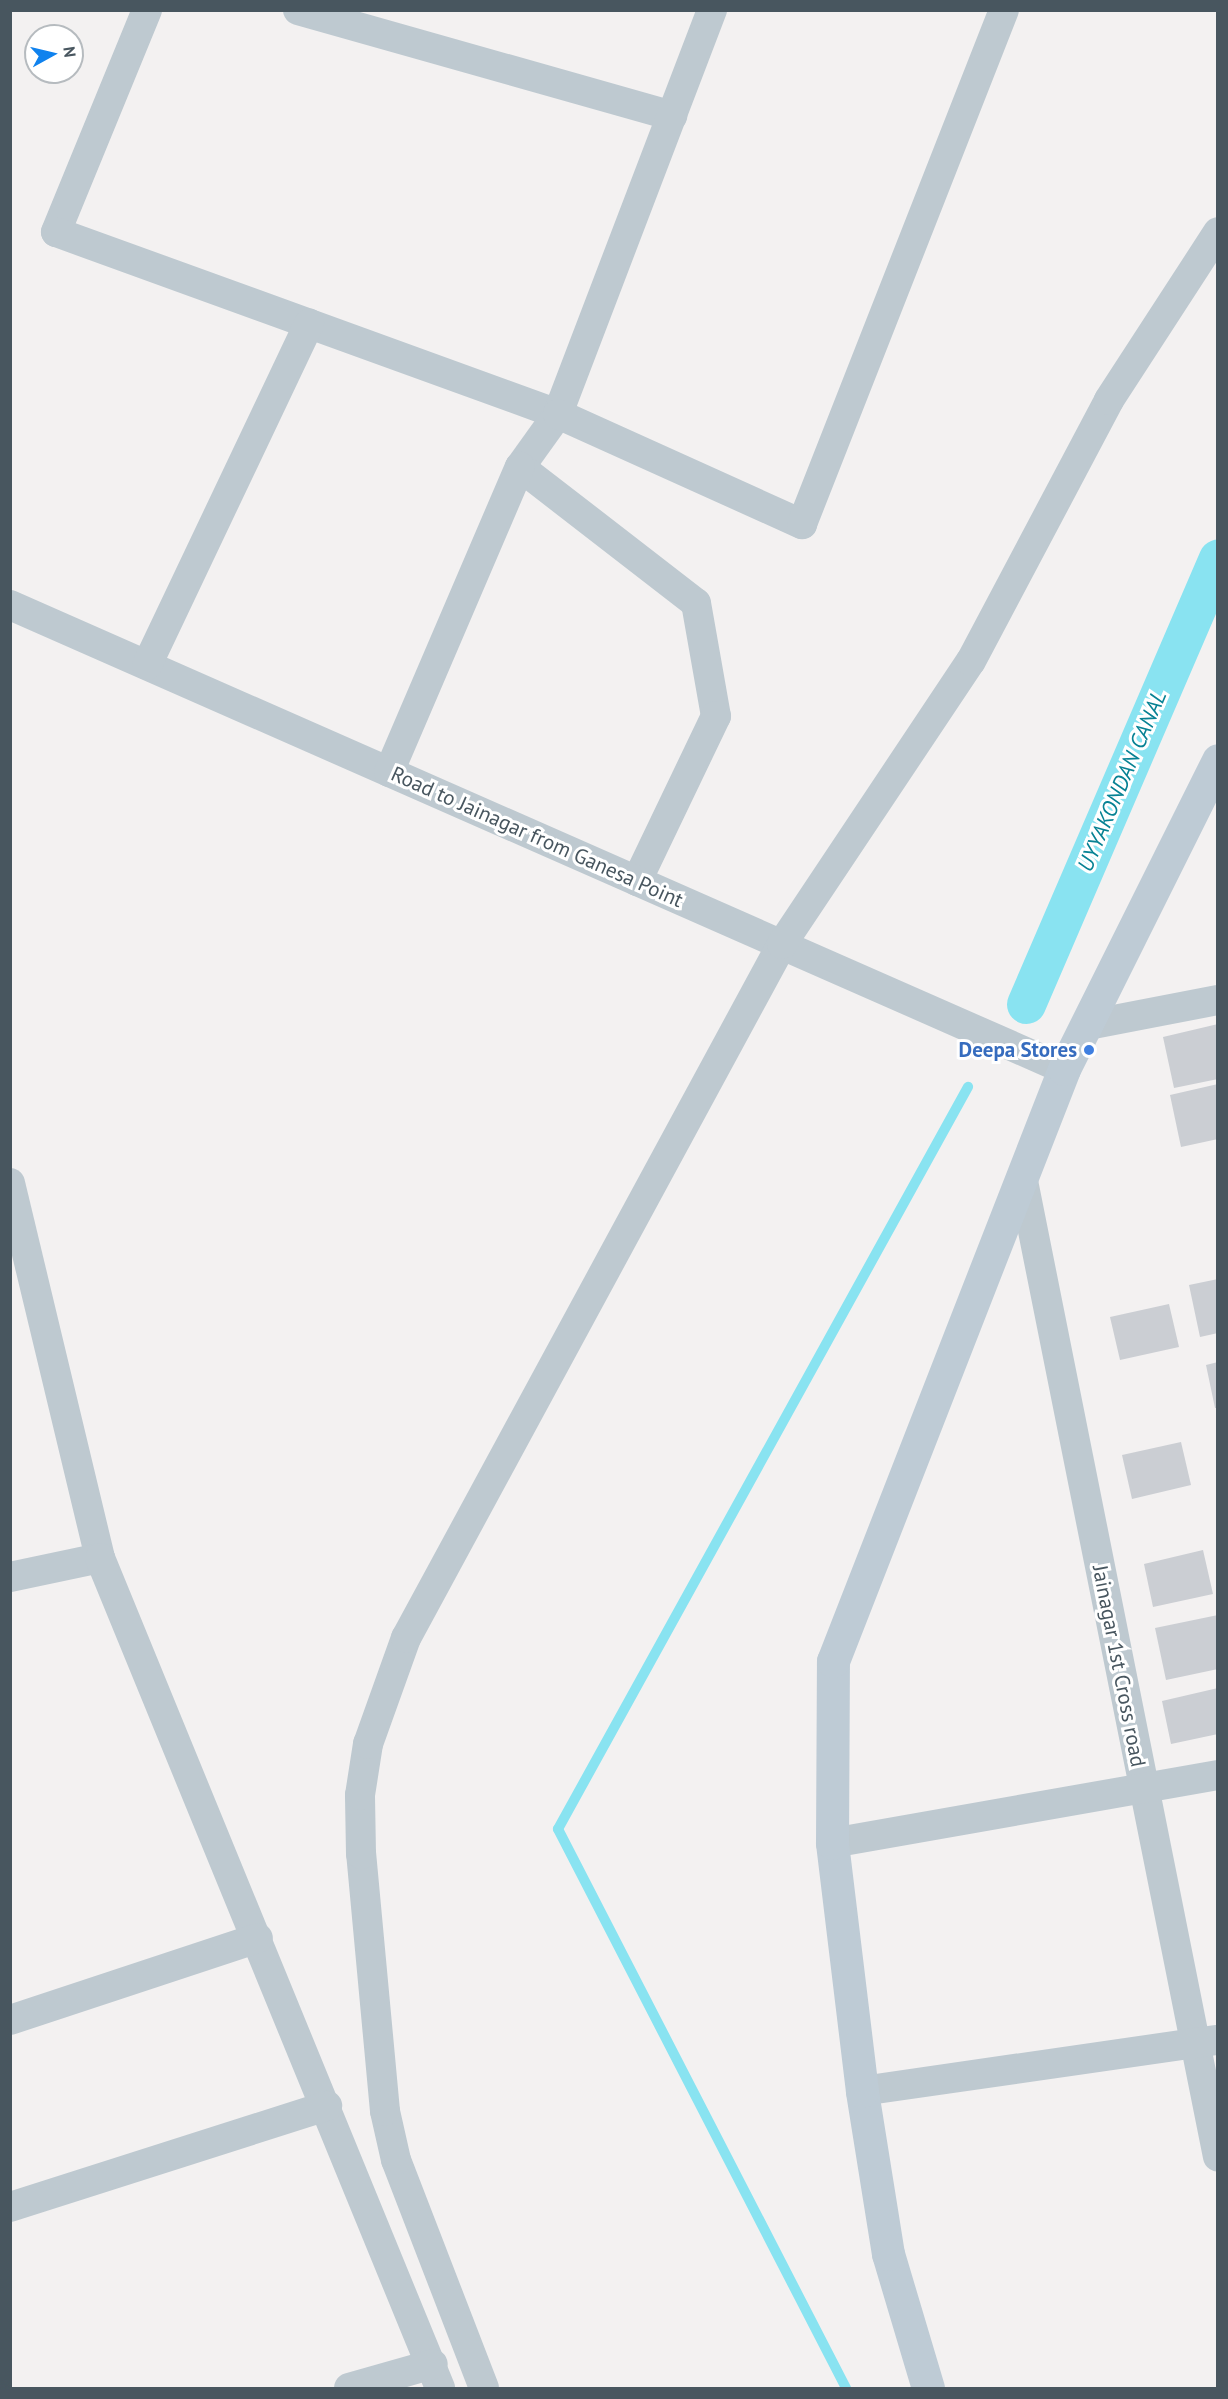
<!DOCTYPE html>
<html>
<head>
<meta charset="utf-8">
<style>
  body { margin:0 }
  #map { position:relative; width:1228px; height:2399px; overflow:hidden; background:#f3f1f1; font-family:"PT Sans",sans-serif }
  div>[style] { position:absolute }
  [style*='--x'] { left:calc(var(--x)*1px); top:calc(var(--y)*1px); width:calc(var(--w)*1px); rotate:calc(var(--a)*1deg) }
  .stream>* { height:10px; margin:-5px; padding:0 5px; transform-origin:5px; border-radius:5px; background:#89e3f1 }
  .canal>* { height:39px; margin:-19.5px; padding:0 19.5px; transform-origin:19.5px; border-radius:19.5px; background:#89e3f1 }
  .building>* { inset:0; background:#cbced3 }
  .street>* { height:30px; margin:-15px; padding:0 15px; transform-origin:15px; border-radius:15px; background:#bec9d0 }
  .secondary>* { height:33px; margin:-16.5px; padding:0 16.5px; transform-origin:16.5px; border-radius:16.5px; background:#becbd5 }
  .dots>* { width:16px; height:16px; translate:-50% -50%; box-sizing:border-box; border:3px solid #fff; border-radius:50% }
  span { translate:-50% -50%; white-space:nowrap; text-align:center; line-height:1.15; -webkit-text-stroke:6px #fff; paint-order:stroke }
  .street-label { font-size:21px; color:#48565f }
  .shop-label { font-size:21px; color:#366cbe; font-weight:700 }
  .right { translate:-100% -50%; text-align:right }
  .water-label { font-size:22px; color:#078294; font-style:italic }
  .frame { position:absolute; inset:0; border:12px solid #48565f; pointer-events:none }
  .north { position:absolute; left:24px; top:24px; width:60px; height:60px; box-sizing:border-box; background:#fff; border:2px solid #b6bbbf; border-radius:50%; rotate:82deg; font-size:16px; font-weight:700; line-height:24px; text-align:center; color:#48565f }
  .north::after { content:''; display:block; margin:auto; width:21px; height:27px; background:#1082ee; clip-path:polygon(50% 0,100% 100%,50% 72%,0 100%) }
</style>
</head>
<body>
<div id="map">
  <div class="stream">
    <i style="--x:846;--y:2388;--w:629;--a:-117.26"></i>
    <i style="--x:558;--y:1829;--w:848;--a:-61.08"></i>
  </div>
  <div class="canal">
    <i style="--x:1026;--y:1004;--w:485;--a:-66.7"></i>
  </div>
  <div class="building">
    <i style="clip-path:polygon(1218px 1024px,1218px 1079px,1174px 1088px,1163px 1037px)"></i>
    <i style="clip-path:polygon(1218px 1084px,1218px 1139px,1181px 1147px,1170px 1095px)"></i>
    <i style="clip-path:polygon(1218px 1279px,1218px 1333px,1200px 1337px,1189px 1285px)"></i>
    <i style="clip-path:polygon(1169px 1304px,1179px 1347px,1120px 1360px,1110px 1317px)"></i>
    <i style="clip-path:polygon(1218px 1362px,1218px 1408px,1215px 1408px,1206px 1365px)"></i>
    <i style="clip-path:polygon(1181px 1442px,1191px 1485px,1132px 1499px,1122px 1455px)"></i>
    <i style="clip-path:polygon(1203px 1550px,1213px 1594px,1153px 1607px,1144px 1564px)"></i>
    <i style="clip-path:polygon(1218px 1615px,1218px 1669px,1166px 1680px,1155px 1628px)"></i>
    <i style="clip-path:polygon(1218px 1688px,1218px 1734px,1171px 1744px,1162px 1701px)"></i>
  </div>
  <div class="street">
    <i style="--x:147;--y:10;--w:240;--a:112.3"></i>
    <i style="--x:56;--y:232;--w:534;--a:19.93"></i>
    <i style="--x:558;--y:414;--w:65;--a:125.6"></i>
    <i style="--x:520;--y:467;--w:222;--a:37.7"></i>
    <i style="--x:696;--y:603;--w:115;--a:80"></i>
    <i style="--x:716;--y:716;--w:183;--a:115.6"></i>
    <i style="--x:298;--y:10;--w:389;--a:15.8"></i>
    <i style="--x:712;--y:10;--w:432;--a:110.9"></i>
    <i style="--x:558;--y:414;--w:268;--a:24.3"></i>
    <i style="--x:802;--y:524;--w:552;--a:-68.55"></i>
    <i style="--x:10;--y:605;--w:1152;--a:23.76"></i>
    <i style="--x:147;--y:665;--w:378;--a:-64.6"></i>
    <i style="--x:389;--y:772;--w:332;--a:-66.8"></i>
    <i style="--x:1088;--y:1025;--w:132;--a:-10.9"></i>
    <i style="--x:1022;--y:1176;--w:1000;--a:78.7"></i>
    <i style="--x:10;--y:1183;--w:386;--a:76.5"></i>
    <i style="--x:10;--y:1577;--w:92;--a:-11.9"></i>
    <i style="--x:100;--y:1558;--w:897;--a:67.72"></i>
    <i style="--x:832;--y:1843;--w:392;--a:-10"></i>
    <i style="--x:10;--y:2020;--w:261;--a:-18.3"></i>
    <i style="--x:862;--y:2091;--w:357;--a:-8.2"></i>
    <i style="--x:10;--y:2207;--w:333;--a:-17.7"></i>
    <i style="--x:349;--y:2388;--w:87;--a:-15.9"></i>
    <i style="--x:484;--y:2388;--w:244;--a:-111.1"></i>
    <i style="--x:396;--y:2160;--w:50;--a:-102.7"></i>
    <i style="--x:385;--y:2111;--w:258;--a:-95.3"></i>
    <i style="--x:361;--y:1854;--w:59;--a:-91"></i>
    <i style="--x:360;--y:1795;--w:52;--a:-81.1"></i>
    <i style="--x:368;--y:1744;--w:113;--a:-70.3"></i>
    <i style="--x:406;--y:1638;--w:789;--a:-61.55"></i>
    <i style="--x:782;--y:944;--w:340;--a:-56.3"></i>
    <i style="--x:971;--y:661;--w:295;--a:-62.1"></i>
    <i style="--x:1109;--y:400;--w:200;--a:-57"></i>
  </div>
  <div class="secondary">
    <i style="--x:928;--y:2388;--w:140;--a:-106.6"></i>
    <i style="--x:888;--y:2254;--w:165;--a:-99.1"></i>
    <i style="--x:862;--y:2091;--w:250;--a:-96.9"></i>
    <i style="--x:832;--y:1843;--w:182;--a:-89.7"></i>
    <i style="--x:833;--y:1661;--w:635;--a:-68.68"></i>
    <i style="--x:1064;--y:1069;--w:345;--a:-63.5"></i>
  </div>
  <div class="dots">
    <i style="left:1089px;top:1050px;background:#3f7fe0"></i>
  </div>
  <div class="street-label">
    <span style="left:537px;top:837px;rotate:24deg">Road to Jainagar from Ganesa Point</span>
    <span style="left:1119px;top:1666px;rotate:79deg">Jainagar 1st Cross road</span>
  </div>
  <div class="shop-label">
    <span class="right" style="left:1077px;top:1050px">Deepa Stores</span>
  </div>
  <div class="water-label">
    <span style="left:1122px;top:781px;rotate:-67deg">UYYAKONDAN CANAL</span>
  </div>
  <div class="frame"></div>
  <div class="north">N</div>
</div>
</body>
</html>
